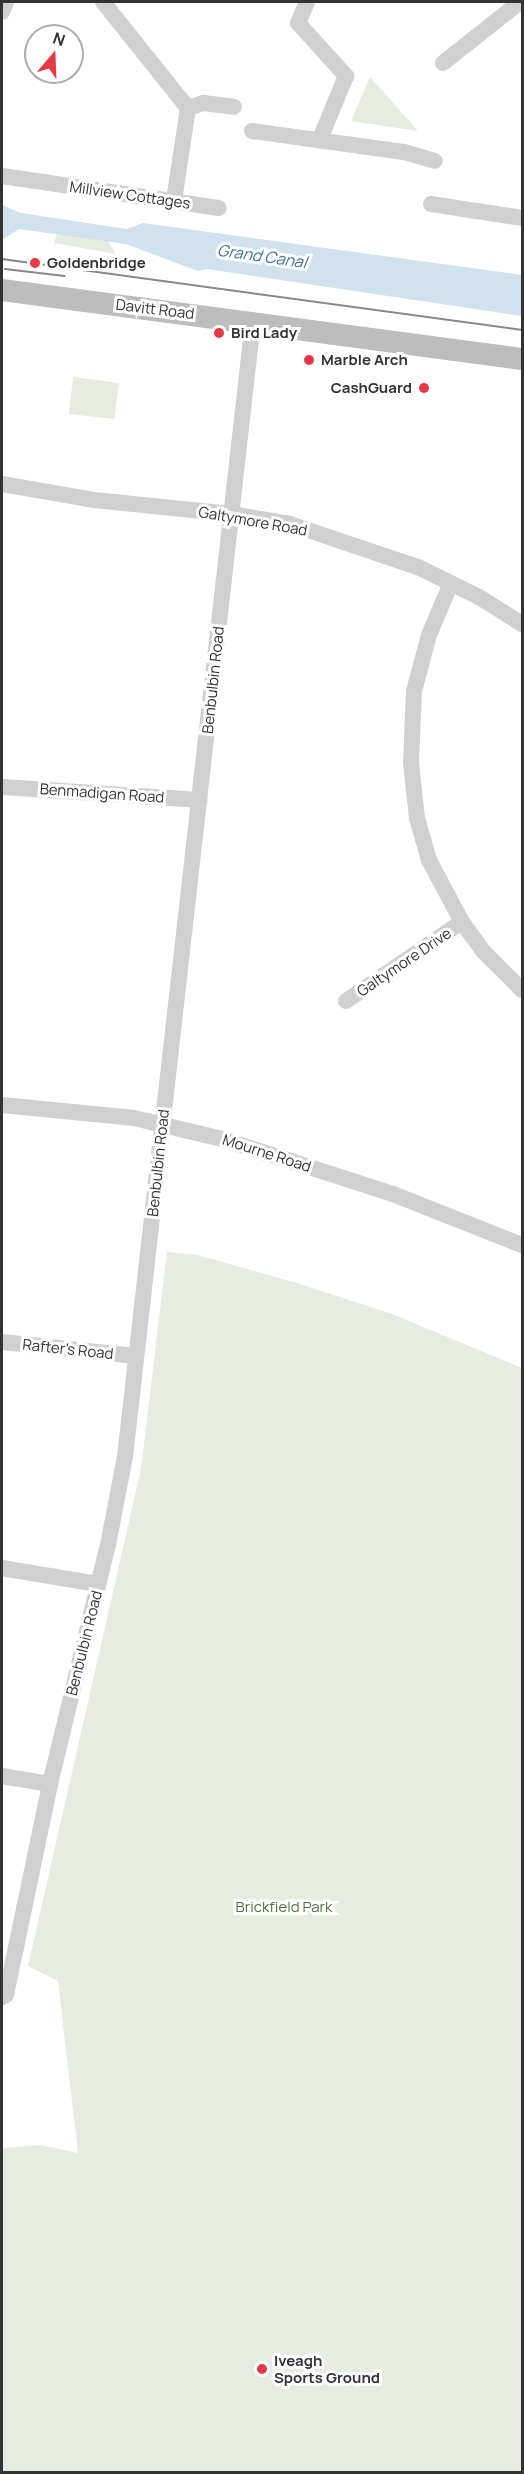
<!DOCTYPE html>
<html>
<head>
<meta charset="utf-8">
<style>
  body { margin:0 }
  #map { position:relative; width:524px; height:2474px; overflow:hidden; background:#fff; font-family:Manrope,sans-serif }
  div>[style] { position:absolute }
  [style*='--x'] { left:calc(var(--x)*1px); top:calc(var(--y)*1px); width:calc(var(--w)*1px); rotate:calc(var(--a)*1deg) }
  .green>* { inset:0; background:#e6ecdf }
  .water>* { inset:0; background:#cfe2ee }
  .street>* { height:16px; margin:-8px; padding:0 8px; transform-origin:8px; border-radius:8px; background:#d0d0d0 }
  .secondary>* { height:22px; margin:-11px; padding:0 11px; transform-origin:11px; border-radius:11px; background:#bdbdbd }
  .tram>* { height:1.5px; margin:-0.75px; padding:0 0.75px; transform-origin:0.75px; border-radius:0.75px; background:#888 }
  .dots>* { width:16px; height:16px; translate:-50% -50%; box-sizing:border-box; border:3px solid #fff; border-radius:50% }
  span { translate:-50% -50%; white-space:nowrap; text-align:center; line-height:1.15; -webkit-text-stroke:6px #fff; paint-order:stroke }
  .street-label { font-size:15px; color:#333 }
  .poi-label { font-size:15px; color:#333; font-weight:700 }
  .left { translate:0 -50%; text-align:left }
  .right { translate:-100% -50%; text-align:right }
  .park-label { font-size:15px; color:#56703f }
  .water-label { font-size:16px; color:#3f7597; font-style:italic }
  .frame { position:absolute; inset:0; border:3px solid #333; pointer-events:none }
  .north { position:absolute; left:24px; top:24px; width:60px; height:60px; box-sizing:border-box; background:#fff; border:2px solid #adadad; border-radius:50%; rotate:19deg; font-size:16px; font-weight:700; line-height:24px; text-align:center; color:#333 }
  .north::after { content:''; display:block; margin:auto; width:21px; height:27px; background:#e63946; clip-path:polygon(50% 0,100% 100%,50% 72%,0 100%) }
</style>
</head>
<body>
<div id="map">
  <div class="green">
    <i style="clip-path:polygon(370px 77px,418px 131px,351px 121px)"></i>
    <i style="clip-path:polygon(58px 231px,106px 238px,116px 254px,54px 243px)"></i>
    <i style="clip-path:polygon(73px 377px,119px 383px,114px 419px,69px 414px)"></i>
    <i style="clip-path:polygon(167px 1252px,197px 1255px,297px 1283px,392px 1314px,522px 1368px,522px 2472px,2px 2472px,2px 2148px,40px 2145px,78px 2153px,58px 1981px,28px 1966px,141px 1469px)"></i>
  </div>
  <div class="water">
    <i style="clip-path:polygon(2px 205px,21px 213px,127px 229px,143px 223px,522px 275px,522px 316px,207px 269px,198px 271px,126px 244px,19px 229px,2px 240px)"></i>
  </div>
  <div class="street">
    <i style="--x:103;--y:2;--w:136;--a:51.3"></i>
    <i style="--x:188;--y:108;--w:94;--a:98.6"></i>
    <i style="--x:307;--y:2;--w:23;--a:113"></i>
    <i style="--x:298;--y:23;--w:72;--a:47.8"></i>
    <i style="--x:346;--y:76;--w:68;--a:112.4"></i>
    <i style="--x:2;--y:12;--w:11;--a:-68"></i>
    <i style="--x:443;--y:63;--w:98;--a:-38.4"></i>
    <i style="--x:188;--y:108;--w:16;--a:-18"></i>
    <i style="--x:203;--y:103;--w:31;--a:7"></i>
    <i style="--x:252;--y:131;--w:153;--a:7.9"></i>
    <i style="--x:404;--y:152;--w:32;--a:16"></i>
    <i style="--x:2;--y:176;--w:219;--a:8.4"></i>
    <i style="--x:431;--y:204;--w:92;--a:8.7"></i>
    <i style="--x:2;--y:484;--w:93;--a:9.9"></i>
    <i style="--x:94;--y:500;--w:138;--a:5.8"></i>
    <i style="--x:231;--y:514;--w:60;--a:9.6"></i>
    <i style="--x:290;--y:524;--w:135;--a:18.6"></i>
    <i style="--x:418;--y:567;--w:68;--a:26.2"></i>
    <i style="--x:479;--y:597;--w:51;--a:32.1"></i>
    <i style="--x:451;--y:583;--w:56;--a:112.9"></i>
    <i style="--x:429;--y:635;--w:58;--a:105"></i>
    <i style="--x:414;--y:691;--w:72;--a:92.4"></i>
    <i style="--x:411;--y:763;--w:55;--a:83.8"></i>
    <i style="--x:417;--y:818;--w:44;--a:74.1"></i>
    <i style="--x:429;--y:860;--w:70;--a:62"></i>
    <i style="--x:462;--y:922;--w:37;--a:54"></i>
    <i style="--x:484;--y:952;--w:54;--a:45"></i>
    <i style="--x:3;--y:787;--w:197;--a:3.8"></i>
    <i style="--x:346;--y:1001;--w:140;--a:-34.3"></i>
    <i style="--x:2;--y:1105;--w:133;--a:5.6"></i>
    <i style="--x:134;--y:1118;--w:90;--a:13.4"></i>
    <i style="--x:222;--y:1139;--w:180;--a:17.8"></i>
    <i style="--x:393;--y:1194;--w:139;--a:21.6"></i>
    <i style="--x:2;--y:1342;--w:134;--a:6"></i>
    <i style="--x:2;--y:1568;--w:97;--a:9.5"></i>
    <i style="--x:2;--y:1776;--w:49;--a:9.5"></i>
    <i style="--x:2;--y:1997;--w:4;--a:-27"></i>
    <i style="--x:6;--y:1995;--w:216;--a:-78.2"></i>
    <i style="--x:50;--y:1784;--w:246;--a:-76.4"></i>
    <i style="--x:108;--y:1545;--w:90;--a:-79.1"></i>
    <i style="--x:125;--y:1457;--w:1142;--a:-83.57"></i>
  </div>
  <div class="secondary">
    <i style="--x:2;--y:290;--w:525;--a:7.56"></i>
  </div>
  <div class="tram">
    <i style="--x:2;--y:259;--w:525;--a:7.77"></i>
    <i style="--x:5;--y:269;--w:60;--a:6.7"></i>
  </div>
  <div class="dots">
    <i style="left:35px;top:263px;background:#e63946"></i>
    <i style="left:219px;top:333px;background:#e63946"></i>
    <i style="left:309px;top:360px;background:#e63946"></i>
    <i style="left:424px;top:388px;background:#e63946"></i>
    <i style="left:262px;top:2369px;background:#e63946"></i>
  </div>
  <div class="street-label">
    <span style="left:130px;top:195px;rotate:8deg">Millview Cottages</span>
    <span style="left:155px;top:309px;rotate:7deg">Davitt Road</span>
    <span style="left:253px;top:521px;rotate:10deg">Galtymore Road</span>
    <span style="left:213px;top:680px;rotate:-84deg">Benbulbin Road</span>
    <span style="left:102px;top:793px;rotate:4deg">Benmadigan Road</span>
    <span style="left:404px;top:962px;rotate:-34deg">Galtymore Drive</span>
    <span style="left:267px;top:1153px;rotate:18deg">Mourne Road</span>
    <span style="left:158px;top:1163px;rotate:-84deg">Benbulbin Road</span>
    <span style="left:68px;top:1349px;rotate:6deg">Rafter's Road</span>
    <span style="left:84px;top:1643px;rotate:-76deg">Benbulbin Road</span>
  </div>
  <div class="poi-label">
    <span class="left" style="left:47px;top:263px">Goldenbridge</span>
    <span class="left" style="left:231px;top:333px">Bird Lady</span>
    <span class="left" style="left:321px;top:360px">Marble Arch</span>
    <span class="right" style="left:412px;top:388px">CashGuard</span>
    <span class="left" style="left:274px;top:2369px">Iveagh<br>Sports Ground</span>
  </div>
  <div class="park-label">
    <span style="left:284px;top:1907px">Brickfield Park</span>
  </div>
  <div class="water-label">
    <span style="left:262px;top:256px;rotate:8deg">Grand Canal</span>
  </div>
  <div class="frame"></div>
  <div class="north">N</div>
</div>
</body>
</html>
